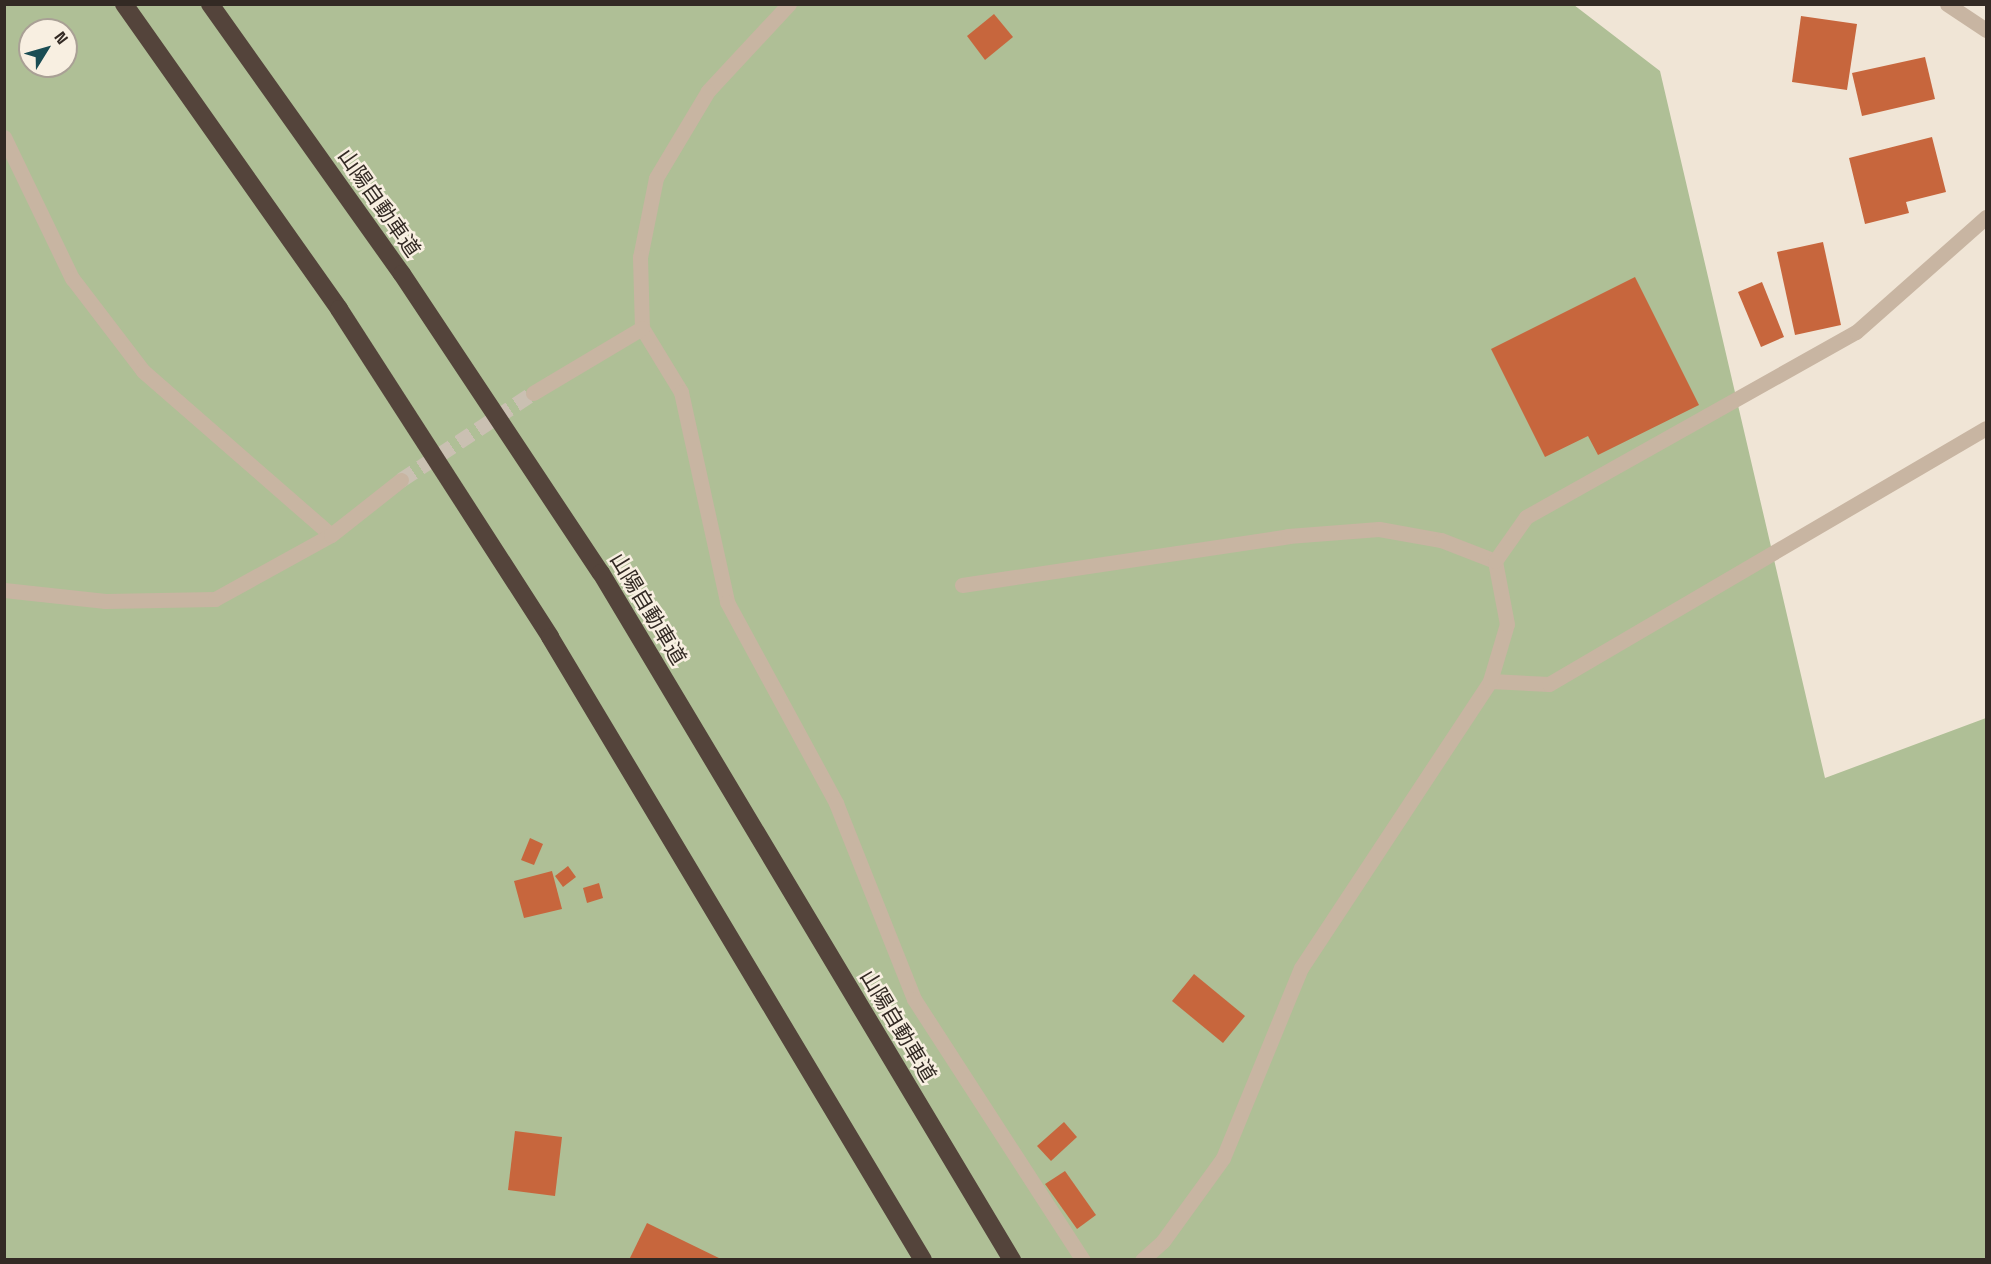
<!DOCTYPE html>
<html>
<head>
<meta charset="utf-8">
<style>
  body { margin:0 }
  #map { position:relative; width:1991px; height:1264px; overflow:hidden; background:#f0e5d6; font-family:"Space Grotesk","Noto Sans JP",sans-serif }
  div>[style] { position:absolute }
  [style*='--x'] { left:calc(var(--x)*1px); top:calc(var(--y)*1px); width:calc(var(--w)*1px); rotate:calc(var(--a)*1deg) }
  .green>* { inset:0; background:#afbf96 }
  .building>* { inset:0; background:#c7663d }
  .minor-tunnel>* { height:15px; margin-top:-7.5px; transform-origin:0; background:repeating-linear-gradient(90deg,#cac0b2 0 15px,transparent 0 23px) }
  .minor>* { height:15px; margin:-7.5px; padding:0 7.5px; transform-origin:7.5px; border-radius:7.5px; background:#c8b5a2 }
  .tertiary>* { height:15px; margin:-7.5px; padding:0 7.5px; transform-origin:7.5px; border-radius:7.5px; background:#c8b5a2 }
  .motorway>* { height:18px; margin:-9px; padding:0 9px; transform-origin:9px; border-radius:9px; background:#54443b }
  span { translate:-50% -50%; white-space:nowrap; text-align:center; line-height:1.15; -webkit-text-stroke:5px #f8efe1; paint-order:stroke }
  .street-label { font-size:21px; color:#332a24 }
  .frame { position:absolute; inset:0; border:6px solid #332a24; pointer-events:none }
  .north { position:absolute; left:18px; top:18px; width:60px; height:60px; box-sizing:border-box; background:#f8efe1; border:2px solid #a9a095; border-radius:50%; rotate:53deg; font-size:16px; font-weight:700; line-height:24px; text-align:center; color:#332a24 }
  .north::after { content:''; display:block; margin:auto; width:21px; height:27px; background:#1a4d54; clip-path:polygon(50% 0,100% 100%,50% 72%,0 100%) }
</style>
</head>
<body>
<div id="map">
  <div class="green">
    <i style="clip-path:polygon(evenodd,5px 5px,1574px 5px,1660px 71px,1825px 778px,1986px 718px,1986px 1259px,5px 1260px,5px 5px,30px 30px,66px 30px,66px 66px,30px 66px,30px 30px)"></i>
  </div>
  <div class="building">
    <i style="clip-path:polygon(994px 14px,1013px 37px,985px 60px,967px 36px)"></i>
    <i style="clip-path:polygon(1801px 16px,1857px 24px,1847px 90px,1792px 82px)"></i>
    <i style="clip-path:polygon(1925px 57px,1935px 99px,1862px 116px,1852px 73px)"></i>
    <i style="clip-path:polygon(1932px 137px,1946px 192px,1906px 202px,1909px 213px,1865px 224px,1849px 158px)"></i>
    <i style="clip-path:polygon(1823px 242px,1841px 325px,1795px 335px,1777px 252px)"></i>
    <i style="clip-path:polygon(1635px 277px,1699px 405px,1598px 455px,1588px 436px,1545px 457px,1491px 349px)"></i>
    <i style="clip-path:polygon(1762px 282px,1784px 337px,1761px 347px,1738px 292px)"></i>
    <i style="clip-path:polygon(530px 838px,543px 844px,534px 865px,521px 860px)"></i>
    <i style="clip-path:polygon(568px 866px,576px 877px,563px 887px,555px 876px)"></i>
    <i style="clip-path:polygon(552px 871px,562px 909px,524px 918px,514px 881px)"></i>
    <i style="clip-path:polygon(599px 883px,603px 898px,587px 903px,583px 888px)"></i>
    <i style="clip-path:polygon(1194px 974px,1245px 1016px,1223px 1043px,1172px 1001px)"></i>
    <i style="clip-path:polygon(1064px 1122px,1077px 1137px,1051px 1161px,1037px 1146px)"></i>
    <i style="clip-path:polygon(515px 1131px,562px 1137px,555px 1196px,508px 1190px)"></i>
    <i style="clip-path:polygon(1065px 1171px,1096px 1215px,1077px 1229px,1045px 1184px)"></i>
    <i style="clip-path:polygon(647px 1223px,723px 1260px,629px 1260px)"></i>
  </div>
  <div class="minor-tunnel">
    <i style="--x:401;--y:480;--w:158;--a:-33.4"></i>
  </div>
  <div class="minor">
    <i style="--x:789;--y:4;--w:119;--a:133"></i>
    <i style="--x:708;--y:91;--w:101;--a:120.9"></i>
    <i style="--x:656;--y:178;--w:81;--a:101.4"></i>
    <i style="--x:640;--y:257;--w:71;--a:88.4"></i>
    <i style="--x:642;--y:328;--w:75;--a:58.6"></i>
    <i style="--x:681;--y:392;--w:215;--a:77.6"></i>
    <i style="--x:727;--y:602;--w:229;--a:61.5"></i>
    <i style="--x:836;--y:803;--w:211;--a:68.3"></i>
    <i style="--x:914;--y:999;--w:311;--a:57.1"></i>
    <i style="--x:4;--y:137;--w:157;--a:64.3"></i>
    <i style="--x:72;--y:278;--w:117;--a:52.6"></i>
    <i style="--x:143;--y:371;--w:249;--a:41.1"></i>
    <i style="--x:533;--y:393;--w:127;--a:-30.8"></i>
    <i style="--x:962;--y:585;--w:330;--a:-8.5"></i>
    <i style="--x:1288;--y:536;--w:91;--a:-4.4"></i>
    <i style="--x:1379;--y:529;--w:63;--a:10.1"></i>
    <i style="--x:1441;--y:540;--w:58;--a:21.3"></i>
    <i style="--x:4;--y:590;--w:102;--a:6.2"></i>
    <i style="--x:105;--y:601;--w:110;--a:-1"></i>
    <i style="--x:215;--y:599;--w:132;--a:-28.9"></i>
    <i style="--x:331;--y:535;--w:89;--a:-38.2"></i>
    <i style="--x:1490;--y:681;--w:59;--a:2.9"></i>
    <i style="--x:1549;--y:684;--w:506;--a:-30.36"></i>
    <i style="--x:1142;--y:1260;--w:28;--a:-42"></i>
    <i style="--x:1163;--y:1241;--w:102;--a:-54.1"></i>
    <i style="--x:1223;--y:1158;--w:205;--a:-67.7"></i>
    <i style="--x:1301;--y:968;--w:344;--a:-56.6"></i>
    <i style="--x:1490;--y:681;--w:59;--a:-73.4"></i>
    <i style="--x:1507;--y:624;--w:64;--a:-100.8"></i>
    <i style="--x:1495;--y:561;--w:54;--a:-54.8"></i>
    <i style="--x:1526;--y:517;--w:378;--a:-29.3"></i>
    <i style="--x:1856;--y:332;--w:174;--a:-41.5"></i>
  </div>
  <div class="tertiary">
    <i style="--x:1947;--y:4;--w:47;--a:33.7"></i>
  </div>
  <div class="motorway">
    <i style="--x:124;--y:4;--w:373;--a:54.8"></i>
    <i style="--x:339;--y:309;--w:390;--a:57.2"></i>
    <i style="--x:550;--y:637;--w:726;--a:59.09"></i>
    <i style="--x:210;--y:4;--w:331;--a:54.6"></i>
    <i style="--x:402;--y:274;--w:359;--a:56.4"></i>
    <i style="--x:601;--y:573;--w:801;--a:59.11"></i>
  </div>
  <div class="street-label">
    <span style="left:379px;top:203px;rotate:55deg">山陽自動車道</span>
    <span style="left:648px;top:609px;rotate:59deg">山陽自動車道</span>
    <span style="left:898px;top:1026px;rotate:59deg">山陽自動車道</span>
  </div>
  <div class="frame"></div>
  <div class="north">N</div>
</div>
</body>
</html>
